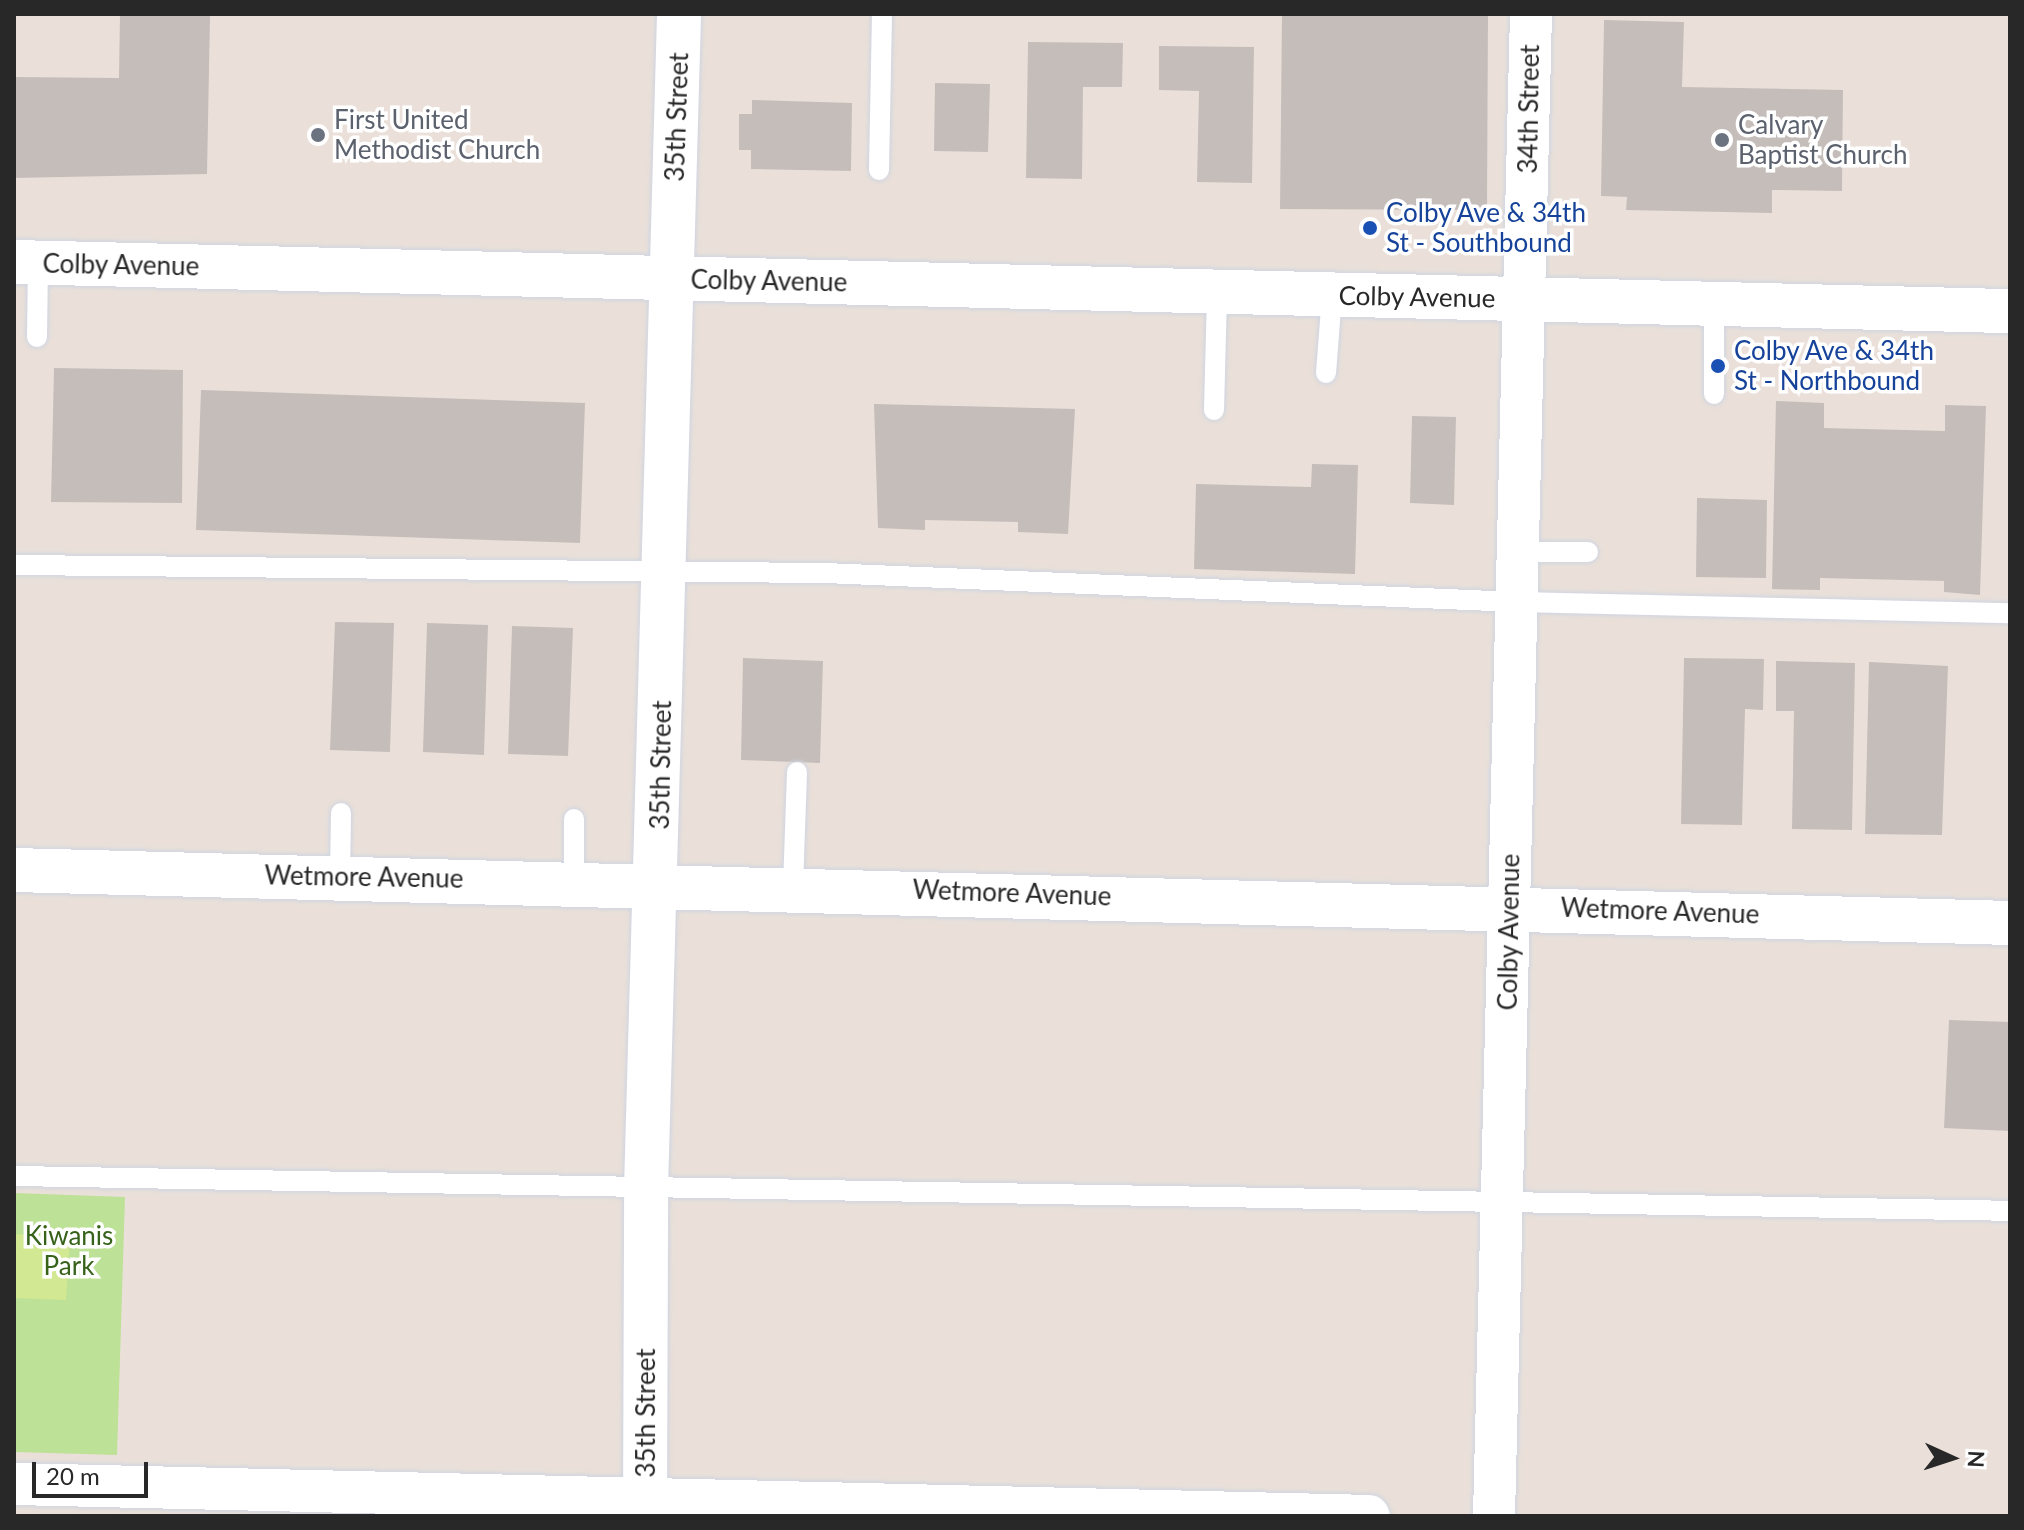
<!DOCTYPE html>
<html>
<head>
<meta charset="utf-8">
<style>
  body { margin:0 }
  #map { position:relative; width:2024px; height:1530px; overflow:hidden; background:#eae0d9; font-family:Lato,sans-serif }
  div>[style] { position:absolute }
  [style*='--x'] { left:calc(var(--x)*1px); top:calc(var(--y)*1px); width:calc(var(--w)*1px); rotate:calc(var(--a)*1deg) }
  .green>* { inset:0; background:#bde196 }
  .pitch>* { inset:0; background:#d3e892 }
  .building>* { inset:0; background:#c5bdb9 }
  .roads { filter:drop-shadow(0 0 2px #cfd5e1) drop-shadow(0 0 2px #cfd5e1) }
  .service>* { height:20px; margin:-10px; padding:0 10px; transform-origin:10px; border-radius:10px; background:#fff }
  .minor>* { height:42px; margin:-21px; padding:0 21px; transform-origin:21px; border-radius:21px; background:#fff }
  .tertiary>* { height:44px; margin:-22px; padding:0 22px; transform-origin:22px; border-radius:22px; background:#fff }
  .secondary>* { height:44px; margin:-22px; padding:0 22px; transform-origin:22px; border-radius:22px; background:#fff }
  .dots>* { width:22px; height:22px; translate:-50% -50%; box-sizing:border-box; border:4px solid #fff; border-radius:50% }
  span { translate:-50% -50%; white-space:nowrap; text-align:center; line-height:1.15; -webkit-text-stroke:7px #fff; paint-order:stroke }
  .street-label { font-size:26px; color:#282828 }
  .worship-label { font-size:26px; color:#5b616d }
  .left { translate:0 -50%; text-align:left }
  .transit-label { font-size:26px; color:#164399 }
  .park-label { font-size:26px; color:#36621a }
  .frame { position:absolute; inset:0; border:16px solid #282828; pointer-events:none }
  .north { position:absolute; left:1912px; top:1418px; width:80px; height:80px; -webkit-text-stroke:6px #fff; paint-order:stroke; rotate:93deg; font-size:22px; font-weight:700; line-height:32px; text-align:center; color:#282828 }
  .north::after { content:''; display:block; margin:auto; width:28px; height:36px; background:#282828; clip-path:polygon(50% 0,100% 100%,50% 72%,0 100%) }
  .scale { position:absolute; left:32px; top:1462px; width:116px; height:36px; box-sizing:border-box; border:4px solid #282828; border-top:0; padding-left:10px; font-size:24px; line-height:28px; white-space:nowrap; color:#282828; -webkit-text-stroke:6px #fff; paint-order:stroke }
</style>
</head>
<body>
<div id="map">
  <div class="green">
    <i style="clip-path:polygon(14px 1193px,125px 1197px,117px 1455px,14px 1452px)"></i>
  </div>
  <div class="pitch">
    <i style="clip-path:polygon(14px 1234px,70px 1237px,66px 1300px,14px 1298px)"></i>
  </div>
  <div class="building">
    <i style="clip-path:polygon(120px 14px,210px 16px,207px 174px,14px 178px,14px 77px,119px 78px)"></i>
    <i style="clip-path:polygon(1282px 14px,1488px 14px,1487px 210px,1280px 209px)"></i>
    <i style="clip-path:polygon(1604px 20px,1684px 22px,1682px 87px,1843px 90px,1842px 191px,1772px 190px,1772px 213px,1626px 210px,1627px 197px,1601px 196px)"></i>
    <i style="clip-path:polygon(1028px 42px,1123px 43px,1122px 87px,1083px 87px,1082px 179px,1026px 178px)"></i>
    <i style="clip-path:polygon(1159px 46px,1254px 47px,1252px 183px,1197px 182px,1199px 91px,1159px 90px)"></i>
    <i style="clip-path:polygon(935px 83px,990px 84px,988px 152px,934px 151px)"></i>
    <i style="clip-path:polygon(752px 100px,852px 103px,851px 171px,751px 169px,751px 150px,739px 150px,739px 114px,752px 114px)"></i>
    <i style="clip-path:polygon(54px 368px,183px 370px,182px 503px,51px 502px)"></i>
    <i style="clip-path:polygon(201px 390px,585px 403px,580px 543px,196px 530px)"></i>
    <i style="clip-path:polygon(1776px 401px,1824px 403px,1824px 428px,1945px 431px,1945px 405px,1986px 406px,1980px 595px,1944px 592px,1944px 581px,1820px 578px,1820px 590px,1772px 589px)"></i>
    <i style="clip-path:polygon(874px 404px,1075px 409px,1068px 534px,1018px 532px,1018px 522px,925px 520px,925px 530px,878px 528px)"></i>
    <i style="clip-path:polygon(1412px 416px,1456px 417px,1454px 505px,1410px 503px)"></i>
    <i style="clip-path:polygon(1312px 464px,1358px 465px,1355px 574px,1194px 569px,1196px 484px,1311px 487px)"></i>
    <i style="clip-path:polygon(1697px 498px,1767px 500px,1766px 578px,1696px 577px)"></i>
    <i style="clip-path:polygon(335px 622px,394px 623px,390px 752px,330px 750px)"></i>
    <i style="clip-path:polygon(427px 623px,488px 625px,484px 755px,423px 752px)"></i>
    <i style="clip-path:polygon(512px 626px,573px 628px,568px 756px,508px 754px)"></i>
    <i style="clip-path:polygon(743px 658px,823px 661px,820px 763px,741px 760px)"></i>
    <i style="clip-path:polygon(1684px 658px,1764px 659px,1763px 710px,1745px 709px,1742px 825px,1681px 824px)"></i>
    <i style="clip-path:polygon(1776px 661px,1855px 663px,1852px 830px,1792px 829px,1794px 711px,1776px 711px)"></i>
    <i style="clip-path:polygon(1869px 662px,1948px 666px,1942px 835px,1865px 834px)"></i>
    <i style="clip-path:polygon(1949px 1020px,2010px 1022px,2010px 1131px,1944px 1128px)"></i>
  </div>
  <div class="roads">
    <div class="service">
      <i style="--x:879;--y:170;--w:156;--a:-88.9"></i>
      <i style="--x:37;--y:337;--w:74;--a:-89.2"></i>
      <i style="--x:1326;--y:373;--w:78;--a:-85.6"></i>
      <i style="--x:1714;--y:394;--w:90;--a:-90"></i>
      <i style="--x:1214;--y:410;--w:118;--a:-88.5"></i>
      <i style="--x:1519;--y:552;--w:69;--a:0"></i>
      <i style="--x:14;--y:565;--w:811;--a:0.57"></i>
      <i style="--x:825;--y:573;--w:694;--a:2.4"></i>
      <i style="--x:1518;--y:602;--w:492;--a:1.3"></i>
      <i style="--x:574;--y:819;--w:62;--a:90"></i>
      <i style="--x:340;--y:876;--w:63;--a:-89.1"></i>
      <i style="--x:793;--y:887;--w:115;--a:-88"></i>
      <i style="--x:14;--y:1176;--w:1996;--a:1"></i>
    </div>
    <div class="minor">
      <i style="--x:14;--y:1484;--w:1355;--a:1.35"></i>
      <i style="--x:1494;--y:1516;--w:1502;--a:-88.59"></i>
    </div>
    <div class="tertiary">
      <i style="--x:14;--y:870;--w:1997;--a:1.52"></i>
      <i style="--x:645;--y:1516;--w:327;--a:-89.8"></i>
      <i style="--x:646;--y:1189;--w:1175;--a:-88.39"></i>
    </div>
    <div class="secondary">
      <i style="--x:14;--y:262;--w:1997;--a:1.41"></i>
    </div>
  </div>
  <div class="dots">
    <i style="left:318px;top:135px;background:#6b7280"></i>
    <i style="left:1722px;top:140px;background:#6b7280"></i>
    <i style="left:1370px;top:228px;background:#1a4fb4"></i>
    <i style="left:1718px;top:366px;background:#1a4fb4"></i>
  </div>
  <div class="street-label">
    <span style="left:1529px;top:109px;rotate:-89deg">34th Street</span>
    <span style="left:677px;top:117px;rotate:-88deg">35th Street</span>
    <span style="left:121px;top:265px;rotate:1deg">Colby Avenue</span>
    <span style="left:769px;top:281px;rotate:1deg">Colby Avenue</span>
    <span style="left:1417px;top:297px;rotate:1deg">Colby Avenue</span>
    <span style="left:661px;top:765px;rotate:-89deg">35th Street</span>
    <span style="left:364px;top:877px;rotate:1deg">Wetmore Avenue</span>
    <span style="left:1012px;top:893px;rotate:2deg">Wetmore Avenue</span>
    <span style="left:1660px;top:911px;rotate:2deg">Wetmore Avenue</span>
    <span style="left:1509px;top:932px;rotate:-89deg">Colby Avenue</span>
    <span style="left:646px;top:1413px;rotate:-90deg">35th Street</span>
  </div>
  <div class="worship-label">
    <span class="left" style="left:334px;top:135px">First United<br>Methodist Church</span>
    <span class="left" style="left:1738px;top:140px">Calvary<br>Baptist Church</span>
  </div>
  <div class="transit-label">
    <span class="left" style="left:1386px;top:228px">Colby Ave &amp; 34th<br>St - Southbound</span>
    <span class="left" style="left:1734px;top:366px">Colby Ave &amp; 34th<br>St - Northbound</span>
  </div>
  <div class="park-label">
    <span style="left:69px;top:1251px">Kiwanis<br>Park</span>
  </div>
  <div class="frame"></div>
  <div class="north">N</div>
  <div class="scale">20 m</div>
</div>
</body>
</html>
